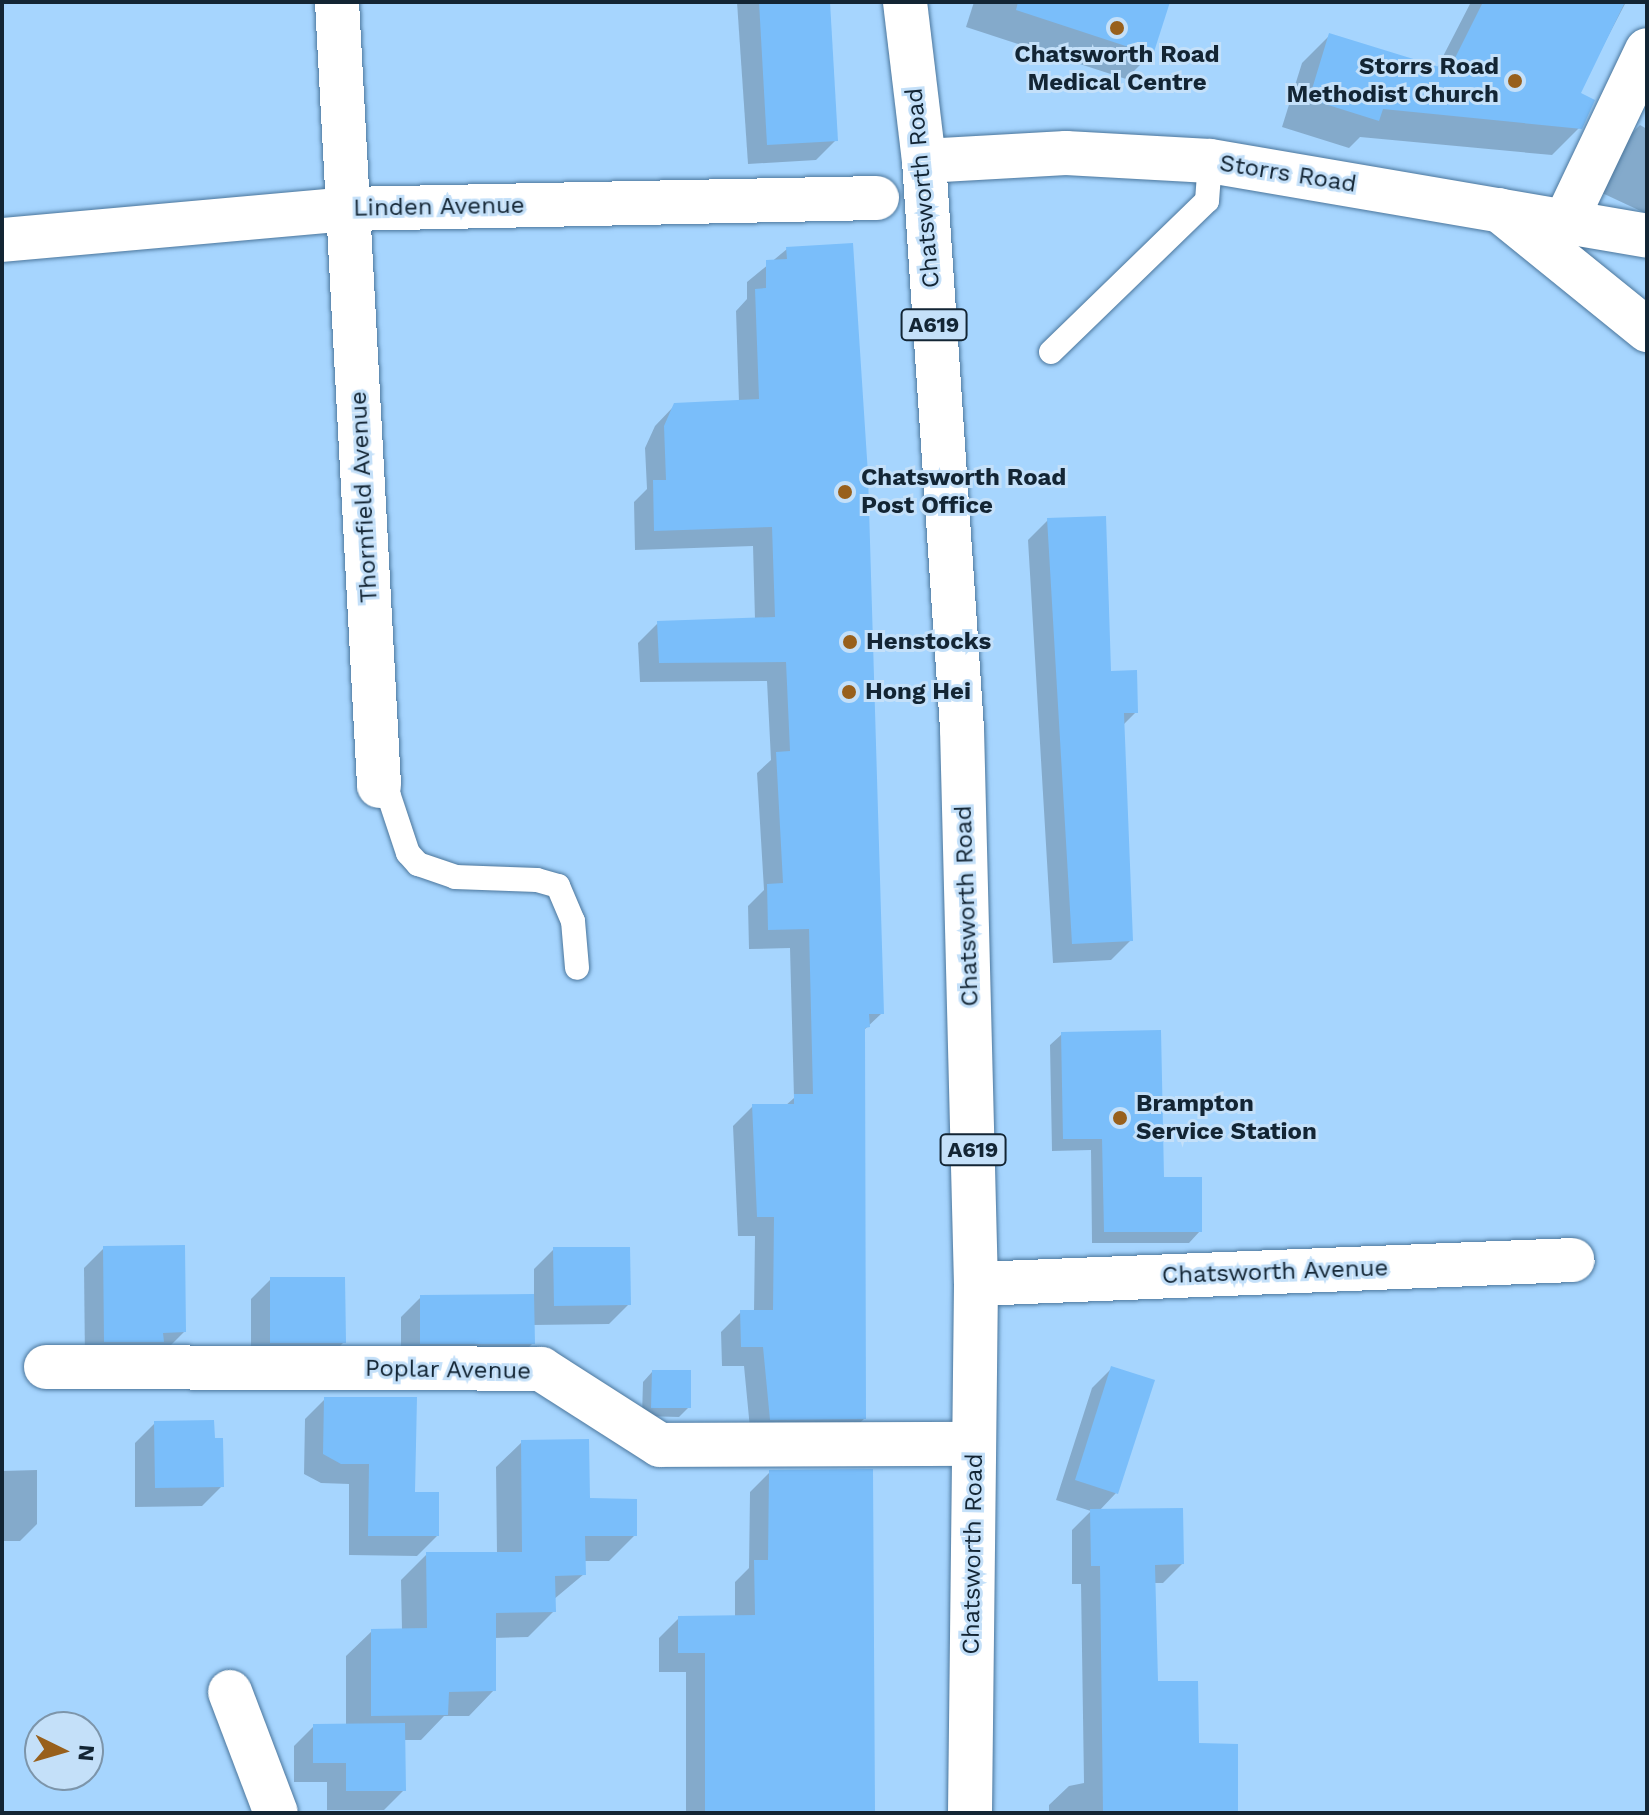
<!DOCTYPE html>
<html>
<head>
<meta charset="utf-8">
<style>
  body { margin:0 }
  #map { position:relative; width:1649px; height:1815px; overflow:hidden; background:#a6d5fe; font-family:"Work Sans",sans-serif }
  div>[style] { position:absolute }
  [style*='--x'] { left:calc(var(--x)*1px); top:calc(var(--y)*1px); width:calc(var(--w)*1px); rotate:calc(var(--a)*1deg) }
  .shadow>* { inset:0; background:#0003 }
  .building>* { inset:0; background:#7abefa }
  .roads { filter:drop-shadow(0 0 2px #4b769c) drop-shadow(0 0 2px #4b769c) }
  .lane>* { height:24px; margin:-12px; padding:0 12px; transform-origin:12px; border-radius:12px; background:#fff }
  .street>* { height:44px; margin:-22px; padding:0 22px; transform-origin:22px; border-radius:22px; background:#fff }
  .secondary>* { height:44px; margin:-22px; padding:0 22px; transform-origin:22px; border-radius:22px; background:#fff }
  .highway>* { height:44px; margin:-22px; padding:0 22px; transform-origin:22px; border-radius:22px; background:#fff }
  .dots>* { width:22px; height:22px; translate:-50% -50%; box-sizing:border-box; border:4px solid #c4e0f9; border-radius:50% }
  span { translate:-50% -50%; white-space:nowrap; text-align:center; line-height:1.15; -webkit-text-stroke:6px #c4e0f9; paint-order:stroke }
  .shield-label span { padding:2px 6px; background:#c4e0f9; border:2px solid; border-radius:6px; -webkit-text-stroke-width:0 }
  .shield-label { font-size:22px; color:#132534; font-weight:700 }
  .poi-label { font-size:24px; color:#132534; font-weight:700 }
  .right { translate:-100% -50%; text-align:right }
  .left { translate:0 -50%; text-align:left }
  .street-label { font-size:24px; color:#132534 }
  .frame { position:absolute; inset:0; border:4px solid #132534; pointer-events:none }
  .north { position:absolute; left:24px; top:1711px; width:80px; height:80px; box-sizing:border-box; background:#c4e0f9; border:2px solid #7d95aa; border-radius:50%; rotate:95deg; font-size:22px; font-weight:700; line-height:32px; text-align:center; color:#132534 }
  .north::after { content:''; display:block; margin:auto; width:28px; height:36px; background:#98601c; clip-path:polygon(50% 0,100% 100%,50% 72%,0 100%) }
</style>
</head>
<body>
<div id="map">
  <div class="shadow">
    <i style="clip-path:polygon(737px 2px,828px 2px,836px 140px,816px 160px,748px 164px)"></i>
    <i style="clip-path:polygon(974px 2px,1168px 2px,1152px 53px,1126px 79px,966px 27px)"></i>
    <i style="clip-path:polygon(1471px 2px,1626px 2px,1578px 94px,1580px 127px,1552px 155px,1360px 137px,1349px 148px,1282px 127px,1302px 63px,1330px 35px,1437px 68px)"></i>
    <i style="clip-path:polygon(1640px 125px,1647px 129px,1647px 214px,1600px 192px,1620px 145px)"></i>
    <i style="clip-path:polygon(787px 249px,882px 1013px,863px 1031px,864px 1419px,844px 1438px,751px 1439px,744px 1366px,722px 1366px,721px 1332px,741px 1312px,754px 1312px,755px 1236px,738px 1236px,733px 1126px,753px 1106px,785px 1106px,794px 1098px,790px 948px,749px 949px,748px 906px,764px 890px,757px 773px,771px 760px,767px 681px,640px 682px,638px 643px,658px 623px,755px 620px,753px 546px,635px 550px,634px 502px,647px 489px,645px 448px,655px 426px,675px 405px,739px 402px,736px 311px,747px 299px,747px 282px)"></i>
    <i style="clip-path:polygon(1048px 520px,1109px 673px,1136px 712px,1122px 726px,1131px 940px,1111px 960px,1053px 963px,1028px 540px)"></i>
    <i style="clip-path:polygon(1062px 1034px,1200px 1231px,1189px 1243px,1092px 1243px,1091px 1150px,1052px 1151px,1050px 1045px)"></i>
    <i style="clip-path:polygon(104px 1248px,184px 1332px,164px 1352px,85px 1361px,84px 1268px)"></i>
    <i style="clip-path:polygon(554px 1249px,629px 1304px,609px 1324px,533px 1325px,533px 1343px,513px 1363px,401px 1363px,401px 1317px,421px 1297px,534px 1296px,534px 1269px)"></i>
    <i style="clip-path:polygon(271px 1279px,344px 1342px,324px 1362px,251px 1362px,251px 1299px)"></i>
    <i style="clip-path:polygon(1112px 1368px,1116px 1493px,1099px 1511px,1182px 1564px,1163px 1583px,1154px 1583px,1156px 1683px,1236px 1813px,1049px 1813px,1049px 1805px,1069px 1786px,1084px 1783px,1081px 1584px,1072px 1584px,1072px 1530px,1091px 1511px,1056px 1500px,1092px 1388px)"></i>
    <i style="clip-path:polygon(652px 1372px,689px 1407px,679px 1417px,642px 1416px,643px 1382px)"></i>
    <i style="clip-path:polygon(325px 1399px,437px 1536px,417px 1556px,349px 1555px,349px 1484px,321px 1483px,304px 1474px,305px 1419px)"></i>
    <i style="clip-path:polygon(155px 1423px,222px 1486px,202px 1506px,135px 1507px,135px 1443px)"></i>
    <i style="clip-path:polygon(522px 1442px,635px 1535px,609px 1561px,583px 1561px,584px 1574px,553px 1600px,553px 1612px,528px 1637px,494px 1638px,494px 1690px,469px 1716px,444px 1716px,421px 1740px,403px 1740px,404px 1790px,384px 1810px,327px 1810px,327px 1782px,294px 1782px,294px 1746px,314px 1726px,346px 1726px,346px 1656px,372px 1631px,402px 1630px,401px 1580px,427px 1554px,497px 1554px,496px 1467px)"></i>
    <i style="clip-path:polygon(37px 1470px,37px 1524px,20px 1541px,2px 1541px,2px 1471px)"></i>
    <i style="clip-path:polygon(770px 1472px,874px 1813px,686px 1813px,686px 1672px,659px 1672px,659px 1638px,679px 1618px,735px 1617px,735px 1582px,749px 1568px,750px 1492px)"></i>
  </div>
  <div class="building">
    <i style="clip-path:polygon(759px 2px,830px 2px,838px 141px,767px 145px)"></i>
    <i style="clip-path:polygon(1018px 2px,1170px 2px,1153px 55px,1016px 10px)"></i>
    <i style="clip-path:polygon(1483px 2px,1625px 2px,1581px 93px,1595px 100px,1582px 129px,1383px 109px,1379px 121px,1309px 99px,1329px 33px,1449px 70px)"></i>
    <i style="clip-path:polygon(853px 243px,868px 474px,884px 1014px,869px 1014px,870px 1027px,865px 1028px,866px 1419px,770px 1420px,763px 1347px,741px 1347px,740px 1310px,773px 1310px,774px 1217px,757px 1217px,752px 1104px,794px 1104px,794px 1094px,813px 1094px,809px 929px,768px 930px,767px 884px,783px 883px,776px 752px,790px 751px,786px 662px,659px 663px,657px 621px,775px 617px,772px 527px,654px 531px,653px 480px,666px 480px,664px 426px,674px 403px,759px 399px,755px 289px,766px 288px,766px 260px,787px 259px,786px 247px)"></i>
    <i style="clip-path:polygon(1106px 516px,1111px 671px,1137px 670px,1138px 713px,1124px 713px,1133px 941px,1072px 944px,1047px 518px)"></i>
    <i style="clip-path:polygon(1161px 1030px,1164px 1177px,1202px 1177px,1202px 1232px,1104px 1232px,1102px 1139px,1063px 1139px,1061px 1032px)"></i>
    <i style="clip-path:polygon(185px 1245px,186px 1332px,163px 1333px,164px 1342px,104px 1342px,103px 1246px)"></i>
    <i style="clip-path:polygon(553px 1247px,630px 1247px,631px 1305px,554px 1306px)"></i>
    <i style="clip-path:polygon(270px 1277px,345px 1277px,346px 1343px,270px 1343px)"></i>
    <i style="clip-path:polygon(534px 1294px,535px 1344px,420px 1344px,420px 1295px)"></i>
    <i style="clip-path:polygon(1111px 1366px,1155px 1380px,1118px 1494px,1075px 1480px)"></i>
    <i style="clip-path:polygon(652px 1370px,691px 1370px,691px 1408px,651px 1408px)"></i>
    <i style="clip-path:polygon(324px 1397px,417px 1397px,415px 1492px,439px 1492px,439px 1536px,368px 1536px,369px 1464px,341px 1464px,323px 1454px)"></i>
    <i style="clip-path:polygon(214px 1420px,215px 1438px,223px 1438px,224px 1487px,155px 1488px,154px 1421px)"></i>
    <i style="clip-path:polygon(589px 1439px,590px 1498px,637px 1499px,637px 1536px,585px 1536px,586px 1575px,555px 1576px,556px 1612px,496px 1613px,496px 1691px,449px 1692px,448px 1715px,371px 1716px,371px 1629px,427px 1628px,426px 1552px,522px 1552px,521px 1440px)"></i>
    <i style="clip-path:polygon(873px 1469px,875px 1813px,705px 1813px,705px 1653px,678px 1653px,678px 1616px,755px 1615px,754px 1560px,768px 1560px,769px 1470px)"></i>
    <i style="clip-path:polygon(1183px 1508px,1184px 1564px,1155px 1565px,1158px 1681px,1198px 1681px,1199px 1743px,1238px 1744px,1238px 1813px,1103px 1813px,1100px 1566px,1091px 1566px,1090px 1509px)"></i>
    <i style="clip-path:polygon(405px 1723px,406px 1791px,346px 1791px,346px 1763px,313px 1763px,313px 1724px)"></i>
  </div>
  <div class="roads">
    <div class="lane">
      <i style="--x:1051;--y:352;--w:217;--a:-44.1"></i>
      <i style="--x:1207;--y:201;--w:40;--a:-85.7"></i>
      <i style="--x:379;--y:786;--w:14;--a:45"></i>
      <i style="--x:389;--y:796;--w:60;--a:71.6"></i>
      <i style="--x:408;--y:853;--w:15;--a:48"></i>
      <i style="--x:418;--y:864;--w:39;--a:19"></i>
      <i style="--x:455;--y:877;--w:82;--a:2.1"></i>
      <i style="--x:537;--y:880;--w:22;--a:16"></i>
      <i style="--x:558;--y:886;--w:38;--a:67"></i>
      <i style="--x:573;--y:921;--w:47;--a:85.1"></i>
    </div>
    <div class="street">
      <i style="--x:337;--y:2;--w:785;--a:86.93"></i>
      <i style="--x:1499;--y:210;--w:191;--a:39"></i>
      <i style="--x:1566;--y:220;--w:188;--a:-64.5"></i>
      <i style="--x:2;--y:240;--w:347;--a:-5.1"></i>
      <i style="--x:348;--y:209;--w:529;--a:-1.19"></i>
      <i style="--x:976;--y:1284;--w:597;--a:-2.3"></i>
      <i style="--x:46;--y:1367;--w:495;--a:0.2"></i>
      <i style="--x:541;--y:1369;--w:141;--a:32.6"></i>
      <i style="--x:660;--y:1445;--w:314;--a:-0.2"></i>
      <i style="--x:230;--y:1692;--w:129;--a:69.2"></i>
    </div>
    <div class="secondary">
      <i style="--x:924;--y:161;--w:142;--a:-3.2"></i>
      <i style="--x:1066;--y:153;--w:144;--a:3.2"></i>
      <i style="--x:1210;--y:161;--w:443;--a:9.7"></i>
    </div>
    <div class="highway">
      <i style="--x:905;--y:2;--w:160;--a:83.2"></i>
      <i style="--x:924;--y:161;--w:569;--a:86.17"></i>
      <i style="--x:962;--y:729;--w:555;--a:88.56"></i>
      <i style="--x:976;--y:1284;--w:529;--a:90.65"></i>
    </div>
  </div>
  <div class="dots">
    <i style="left:1117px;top:28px;background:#98601c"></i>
    <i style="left:1515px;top:81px;background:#98601c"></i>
    <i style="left:845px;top:492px;background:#98601c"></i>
    <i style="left:850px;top:642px;background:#98601c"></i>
    <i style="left:849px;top:692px;background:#98601c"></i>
    <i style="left:1120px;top:1118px;background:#98601c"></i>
  </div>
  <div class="shield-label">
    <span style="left:934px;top:325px">A619</span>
    <span style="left:973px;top:1150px">A619</span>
  </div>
  <div class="poi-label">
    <span style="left:1117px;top:69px">Chatsworth Road<br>Medical Centre</span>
    <span class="right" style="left:1499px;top:81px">Storrs Road<br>Methodist Church</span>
    <span class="left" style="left:861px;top:492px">Chatsworth Road<br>Post Office</span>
    <span class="left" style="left:866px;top:642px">Henstocks</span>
    <span class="left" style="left:865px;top:692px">Hong Hei</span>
    <span class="left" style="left:1136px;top:1118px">Brampton<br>Service Station</span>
  </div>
  <div class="street-label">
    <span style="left:1288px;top:174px;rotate:9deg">Storrs Road</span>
    <span style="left:923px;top:188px;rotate:-95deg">Chatsworth Road</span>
    <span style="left:439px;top:207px;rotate:-1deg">Linden Avenue</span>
    <span style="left:364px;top:497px;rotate:-93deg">Thornfield Avenue</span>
    <span style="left:967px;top:906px;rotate:-92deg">Chatsworth Road</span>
    <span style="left:1275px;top:1272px;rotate:-2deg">Chatsworth Avenue</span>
    <span style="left:448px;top:1370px;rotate:1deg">Poplar Avenue</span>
    <span style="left:973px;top:1554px;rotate:-89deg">Chatsworth Road</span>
  </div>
  <div class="frame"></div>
  <div class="north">N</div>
</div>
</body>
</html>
